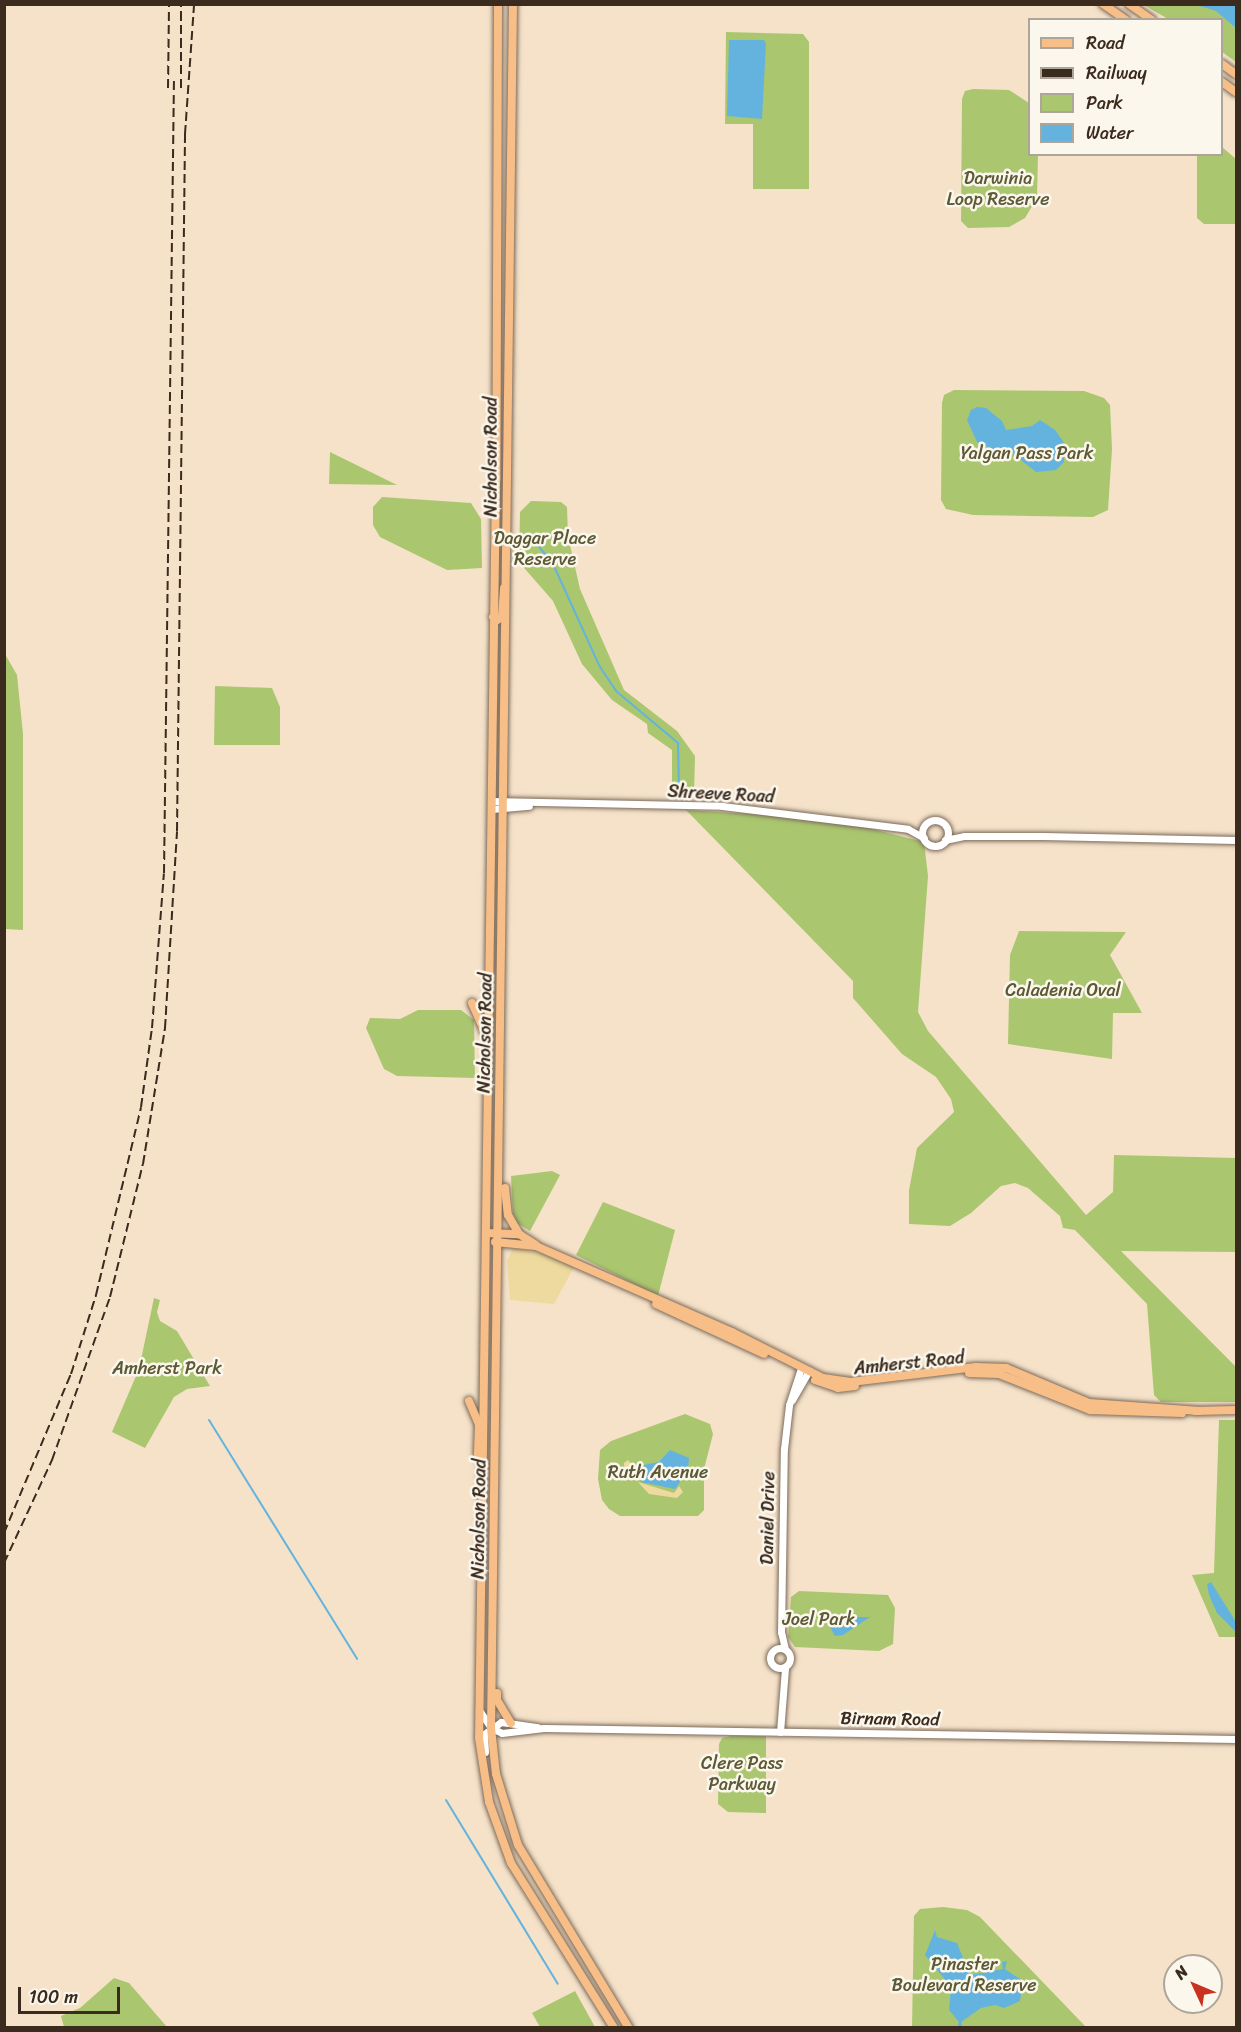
<!DOCTYPE html>
<html>
<head>
<meta charset="utf-8">
<style>
  body { margin:0 }
  #map { position:relative; width:1241px; height:2032px; overflow:hidden; background:#f5e2c9; font-family:Sriracha,sans-serif }
  div>[style] { position:absolute }
  [style*='--x'] { left:calc(var(--x)*1px); top:calc(var(--y)*1px); width:calc(var(--w)*1px); rotate:calc(var(--a)*1deg) }
  .green>* { inset:0; background:#aac76f }
  .sand>* { inset:0; background:#eeda9e }
  .water>* { inset:0; background:#64b3de }
  .stream>* { height:2px; margin:-1px; padding:0 1px; transform-origin:1px; border-radius:1px; background:#64b3de }
  .roads { filter:drop-shadow(0 0 2px #7c6a5a) drop-shadow(0 0 2px #7c6a5a) }
  .minor>* { height:7px; margin:-3.5px; padding:0 3.5px; transform-origin:3.5px; border-radius:3.5px; background:#fff }
  .minor>.ring { margin:-3.5px; padding:0; box-sizing:content-box; background:none; border:7px solid #fff; border-radius:50% }
  .major>* { height:8px; margin:-4px; padding:0 4px; transform-origin:4px; border-radius:4px; background:#f7be87 }
  .rail>* { height:2px; margin-top:-1px; transform-origin:0; background:repeating-linear-gradient(90deg,#3b2a1e 0 9px,transparent 0 13.5px) }
  span { translate:-50% -50%; white-space:nowrap; text-align:center; line-height:1.15; -webkit-text-stroke:5px #fbf7ec; paint-order:stroke }
  .park-label { font-size:18px; color:#5c5936 }
  .street-label { font-size:18px; color:#3b2a1e }
  .frame { position:absolute; inset:0; border:6px solid #3b2a1e; pointer-events:none }
  .legend { position:absolute; left:1028px; top:18px; width:195px; height:138px; box-sizing:border-box; background:#fbf7ec; border:2px solid #aea59a; margin:0; padding:8px 10px; list-style:none; font-size:18px; color:#3b2a1e }
  .legend li { display:flex; align-items:center; gap:12px; height:30px }
  .legend b { width:30px; border:2px solid #aea59a }
  .north { position:absolute; left:1163px; top:1954px; width:60px; height:60px; box-sizing:border-box; background:#fbf7ec; border:2px solid #aea59a; border-radius:50%; rotate:314deg; font-size:16px; font-weight:700; line-height:24px; text-align:center; color:#3b2a1e }
  .north::after { content:''; display:block; margin:auto; width:21px; height:27px; background:#c8321e; clip-path:polygon(50% 0,100% 100%,50% 72%,0 100%) }
  .scale { position:absolute; left:18px; top:1987px; width:102px; height:27px; box-sizing:border-box; border:3px solid #3b2a1e; border-top:0; padding-left:8px; font-size:18px; line-height:21px; white-space:nowrap; color:#3b2a1e; -webkit-text-stroke:4px #fbf7ec; paint-order:stroke }
</style>
</head>
<body>
<div id="map">
  <div class="green">
    <i style="clip-path:polygon(1144px 5px,1236px 5px,1236px 62px,1222px 52px,1222px 20px,1168px 19px)"></i>
    <i style="clip-path:polygon(726px 32px,803px 34px,809px 42px,809px 189px,753px 189px,753px 124px,725px 124px)"></i>
    <i style="clip-path:polygon(973px 89px,1009px 90px,1029px 103px,1030px 154px,1038px 155px,1037px 198px,1025px 218px,1009px 227px,968px 228px,961px 221px,962px 99px,965px 91px)"></i>
    <i style="clip-path:polygon(1222px 147px,1236px 159px,1236px 224px,1204px 224px,1197px 218px,1197px 155px,1222px 154px)"></i>
    <i style="clip-path:polygon(954px 390px,1084px 391px,1104px 398px,1110px 405px,1112px 449px,1108px 510px,1093px 517px,973px 515px,946px 509px,941px 500px,942px 403px,944px 395px)"></i>
    <i style="clip-path:polygon(330px 452px,397px 485px,329px 484px)"></i>
    <i style="clip-path:polygon(382px 497px,471px 503px,481px 519px,482px 568px,447px 570px,380px 537px,373px 525px,373px 507px)"></i>
    <i style="clip-path:polygon(531px 501px,561px 502px,567px 507px,568px 536px,580px 589px,624px 690px,677px 731px,695px 756px,694px 796px,672px 795px,672px 750px,648px 733px,647px 724px,612px 700px,582px 664px,553px 601px,519px 562px,520px 512px)"></i>
    <i style="clip-path:polygon(5px 654px,17px 675px,23px 734px,23px 930px,5px 929px)"></i>
    <i style="clip-path:polygon(215px 686px,272px 688px,280px 707px,280px 745px,214px 745px)"></i>
    <i style="clip-path:polygon(686px 810px,785px 816px,860px 826px,924px 842px,928px 876px,918px 1012px,928px 1031px,1086px 1215px,1113px 1192px,1114px 1155px,1236px 1158px,1236px 1252px,1121px 1251px,1236px 1367px,1236px 1402px,1161px 1402px,1154px 1395px,1147px 1304px,1075px 1230px,1063px 1228px,1060px 1216px,1028px 1188px,1015px 1183px,1001px 1186px,971px 1213px,950px 1226px,909px 1224px,909px 1190px,917px 1148px,954px 1112px,951px 1099px,936px 1077px,902px 1054px,853px 998px,853px 981px)"></i>
    <i style="clip-path:polygon(1019px 931px,1126px 932px,1110px 955px,1142px 1013px,1113px 1013px,1112px 1059px,1008px 1044px,1010px 955px)"></i>
    <i style="clip-path:polygon(418px 1010px,461px 1010px,474px 1020px,475px 1078px,397px 1076px,384px 1069px,366px 1028px,370px 1018px,400px 1019px)"></i>
    <i style="clip-path:polygon(552px 1171px,560px 1175px,530px 1231px,517px 1223px,513px 1213px,511px 1176px)"></i>
    <i style="clip-path:polygon(603px 1202px,675px 1230px,658px 1296px,576px 1255px)"></i>
    <i style="clip-path:polygon(154px 1298px,160px 1300px,157px 1312px,160px 1321px,177px 1331px,210px 1386px,187px 1389px,174px 1397px,145px 1448px,112px 1432px,139px 1369px)"></i>
    <i style="clip-path:polygon(685px 1414px,710px 1424px,713px 1434px,704px 1469px,704px 1510px,698px 1516px,620px 1516px,609px 1509px,602px 1500px,598px 1479px,600px 1450px,611px 1441px)"></i>
    <i style="clip-path:polygon(1219px 1420px,1236px 1420px,1236px 1637px,1219px 1637px,1192px 1575px,1214px 1573px)"></i>
    <i style="clip-path:polygon(799px 1591px,888px 1595px,895px 1608px,893px 1644px,879px 1651px,795px 1647px,788px 1637px,791px 1597px)"></i>
    <i style="clip-path:polygon(731px 1736px,766px 1736px,766px 1813px,728px 1812px,718px 1804px,719px 1744px,722px 1738px)"></i>
    <i style="clip-path:polygon(943px 1907px,967px 1910px,980px 1917px,1086px 2027px,912px 2028px,914px 1916px,920px 1909px)"></i>
    <i style="clip-path:polygon(114px 1978px,129px 1983px,167px 2027px,64px 2027px,61px 2016px,80px 2008px)"></i>
    <i style="clip-path:polygon(575px 1991px,595px 2027px,540px 2027px,532px 2013px)"></i>
  </div>
  <div class="sand">
    <i style="clip-path:polygon(513px 1248px,541px 1253px,574px 1267px,554px 1304px,510px 1300px,507px 1261px)"></i>
    <i style="clip-path:polygon(628px 1460px,637px 1471px,637px 1478px,624px 1476px,624px 1463px)"></i>
    <i style="clip-path:polygon(638px 1482px,674px 1493px,679px 1486px,683px 1492px,677px 1498px,649px 1494px)"></i>
  </div>
  <div class="water">
    <i style="clip-path:polygon(1197px 5px,1236px 5px,1236px 28px,1216px 11px)"></i>
    <i style="clip-path:polygon(729px 40px,764px 40px,766px 44px,762px 119px,727px 116px)"></i>
    <i style="clip-path:polygon(977px 407px,986px 408px,1002px 421px,1006px 430px,1032px 426px,1040px 420px,1055px 430px,1065px 444px,1064px 462px,1056px 470px,1036px 472px,1012px 453px,1000px 453px,977px 442px,967px 420px,971px 410px)"></i>
    <i style="clip-path:polygon(670px 1450px,689px 1458px,688px 1468px,674px 1468px,680px 1482px,675px 1489px,641px 1482px,638px 1466px,659px 1462px)"></i>
    <i style="clip-path:polygon(1211px 1582px,1236px 1622px,1236px 1632px,1217px 1613px,1209px 1595px,1207px 1584px)"></i>
    <i style="clip-path:polygon(824px 1617px,870px 1617px,843px 1635px,835px 1636px)"></i>
    <i style="clip-path:polygon(935px 1930px,937px 1937px,957px 1943px,970px 1975px,1003px 1969px,1002px 1962px,1007px 1961px,1005px 1969px,1023px 1981px,1020px 2001px,1004px 2008px,995px 2005px,981px 2008px,961px 2022px,962px 2027px,957px 2027px,959px 2022px,949px 2010px,951px 1987px,925px 1955px)"></i>
  </div>
  <div class="stream">
    <i style="--x:534;--y:541;--w:30;--a:50"></i>
    <i style="--x:553;--y:564;--w:113;--a:65.5"></i>
    <i style="--x:600;--y:667;--w:29;--a:56"></i>
    <i style="--x:616;--y:691;--w:81;--a:40"></i>
    <i style="--x:678;--y:743;--w:49;--a:88.8"></i>
    <i style="--x:209;--y:1420;--w:281;--a:58.2"></i>
    <i style="--x:446;--y:1800;--w:215;--a:58.7"></i>
  </div>
  <div class="roads">
    <div class="minor">
      <i style="--x:492;--y:801;--w:230;--a:1.2"></i>
      <i style="--x:722;--y:806;--w:187;--a:7"></i>
      <i style="--x:908;--y:829;--w:18;--a:29"></i>
      <i style="--x:492;--y:809;--w:37;--a:-5"></i>
      <i class="ring" style="left:922px;top:820px;width:19px;height:19px"></i>
      <i style="--x:945;--y:840;--w:19;--a:-12"></i>
      <i style="--x:964;--y:836;--w:79;--a:0"></i>
      <i style="--x:1043;--y:836;--w:193;--a:1.2"></i>
      <i style="--x:792;--y:1400;--w:34;--a:-60"></i>
      <i class="ring" style="left:770px;top:1648px;width:13px;height:13px"></i>
      <i style="--x:785;--y:1649;--w:17;--a:-103"></i>
      <i style="--x:781;--y:1632;--w:183;--a:-89.1"></i>
      <i style="--x:784;--y:1449;--w:44;--a:-83.5"></i>
      <i style="--x:789;--y:1405;--w:40;--a:-72"></i>
      <i style="--x:479;--y:1710;--w:22;--a:56"></i>
      <i style="--x:491;--y:1728;--w:12;--a:24"></i>
      <i style="--x:502;--y:1733;--w:42;--a:-6.8"></i>
      <i style="--x:544;--y:1728;--w:692;--a:0.91"></i>
      <i style="--x:780;--y:1732;--w:64;--a:-85.5"></i>
      <i style="--x:485;--y:1752;--w:18;--a:-93"></i>
      <i style="--x:484;--y:1734;--w:21;--a:-35"></i>
      <i style="--x:501;--y:1722;--w:37;--a:8"></i>
    </div>
    <div class="major">
      <i style="--x:498;--y:4;--w:476;--a:90.2"></i>
      <i style="--x:496;--y:480;--w:1258;--a:90.77"></i>
      <i style="--x:479;--y:1738;--w:65;--a:81.1"></i>
      <i style="--x:489;--y:1802;--w:65;--a:70.2"></i>
      <i style="--x:511;--y:1863;--w:195;--a:58"></i>
      <i style="--x:513;--y:4;--w:1724;--a:90.73"></i>
      <i style="--x:491;--y:1728;--w:46;--a:83.8"></i>
      <i style="--x:496;--y:1774;--w:74;--a:72.8"></i>
      <i style="--x:518;--y:1845;--w:214;--a:58.8"></i>
      <i style="--x:1103;--y:4;--w:28;--a:35"></i>
      <i style="--x:1129;--y:4;--w:28;--a:35"></i>
      <i style="--x:1222;--y:64;--w:17;--a:36"></i>
      <i style="--x:1222;--y:82;--w:17;--a:36"></i>
      <i style="--x:493;--y:617;--w:5;--a:37"></i>
      <i style="--x:497;--y:620;--w:6;--a:-31"></i>
      <i style="--x:502;--y:617;--w:29;--a:-86"></i>
      <i style="--x:472;--y:1003;--w:36;--a:66"></i>
      <i style="--x:505;--y:1188;--w:27;--a:84"></i>
      <i style="--x:508;--y:1215;--w:22;--a:60"></i>
      <i style="--x:486;--y:1233;--w:33;--a:2"></i>
      <i style="--x:519;--y:1234;--w:20;--a:33"></i>
      <i style="--x:495;--y:1242;--w:41;--a:5.6"></i>
      <i style="--x:536;--y:1246;--w:214;--a:23.7"></i>
      <i style="--x:732;--y:1332;--w:102;--a:26.8"></i>
      <i style="--x:823;--y:1378;--w:28;--a:8"></i>
      <i style="--x:851;--y:1382;--w:126;--a:-6.8"></i>
      <i style="--x:976;--y:1367;--w:30;--a:2"></i>
      <i style="--x:1006;--y:1368;--w:90;--a:22.9"></i>
      <i style="--x:1089;--y:1403;--w:111;--a:4.1"></i>
      <i style="--x:656;--y:1304;--w:119;--a:24.8"></i>
      <i style="--x:969;--y:1373;--w:30;--a:2"></i>
      <i style="--x:999;--y:1374;--w:98;--a:21.6"></i>
      <i style="--x:1090;--y:1410;--w:92;--a:1.9"></i>
      <i style="--x:815;--y:1380;--w:24;--a:19"></i>
      <i style="--x:838;--y:1388;--w:17;--a:-7"></i>
      <i style="--x:469;--y:1401;--w:25;--a:67"></i>
      <i style="--x:479;--y:1424;--w:30;--a:92"></i>
      <i style="--x:478;--y:1454;--w:13;--a:61"></i>
      <i style="--x:1195;--y:1411;--w:41;--a:-1.4"></i>
      <i style="--x:497;--y:1693;--w:7;--a:90"></i>
      <i style="--x:497;--y:1700;--w:27;--a:59"></i>
    </div>
  </div>
  <div class="rail">
    <i style="--x:168;--y:88;--w:84;--a:-89.3"></i>
    <i style="--x:181;--y:88;--w:84;--a:-90"></i>
    <i style="--x:4;--y:1533;--w:173;--a:-67.2"></i>
    <i style="--x:71;--y:1374;--w:83;--a:-72.4"></i>
    <i style="--x:96;--y:1295;--w:193;--a:-76.5"></i>
    <i style="--x:141;--y:1107;--w:80;--a:-82.1"></i>
    <i style="--x:152;--y:1028;--w:155;--a:-85.6"></i>
    <i style="--x:164;--y:873;--w:795;--a:-89.28"></i>
    <i style="--x:4;--y:1563;--w:114;--a:-65"></i>
    <i style="--x:52;--y:1460;--w:173;--a:-70.4"></i>
    <i style="--x:110;--y:1297;--w:137;--a:-76.1"></i>
    <i style="--x:143;--y:1164;--w:138;--a:-80.8"></i>
    <i style="--x:165;--y:1028;--w:197;--a:-86.5"></i>
    <i style="--x:177;--y:831;--w:697;--a:-89.34"></i>
    <i style="--x:185;--y:134;--w:130;--a:-86"></i>
  </div>
  <div class="park-label">
    <span style="left:998px;top:189px">Darwinia<br>Loop Reserve</span>
    <span style="left:1027px;top:453px">Yalgan Pass Park</span>
    <span style="left:545px;top:549px">Daggar Place<br>Reserve</span>
    <span style="left:1063px;top:990px">Caladenia Oval</span>
    <span style="left:167px;top:1368px">Amherst Park</span>
    <span style="left:658px;top:1472px">Ruth Avenue</span>
    <span style="left:819px;top:1619px">Joel Park</span>
    <span style="left:742px;top:1774px">Clere Pass<br>Parkway</span>
    <span style="left:964px;top:1975px">Pinaster<br>Boulevard Reserve</span>
  </div>
  <div class="street-label">
    <span style="left:491px;top:457px;rotate:-90deg">Nicholson Road</span>
    <span style="left:721px;top:794px;rotate:3deg">Shreeve Road</span>
    <span style="left:485px;top:1033px;rotate:-89deg">Nicholson Road</span>
    <span style="left:909px;top:1363px;rotate:-6deg">Amherst Road</span>
    <span style="left:768px;top:1518px;rotate:-89deg">Daniel Drive</span>
    <span style="left:479px;top:1519px;rotate:-89deg">Nicholson Road</span>
    <span style="left:890px;top:1719px;rotate:1deg">Birnam Road</span>
  </div>
  <div class="frame"></div>
  <ul class="legend">
  <li><b style="height:8px;background:#f7be87"></b>Road</li>
  <li><b style="height:8px;background:#3b2a1e"></b>Railway</li>
  <li><b style="height:16px;background:#aac76f"></b>Park</li>
  <li><b style="height:16px;background:#64b3de"></b>Water</li>
  </ul>
  <div class="north">N</div>
  <div class="scale">100 m</div>
</div>
</body>
</html>
